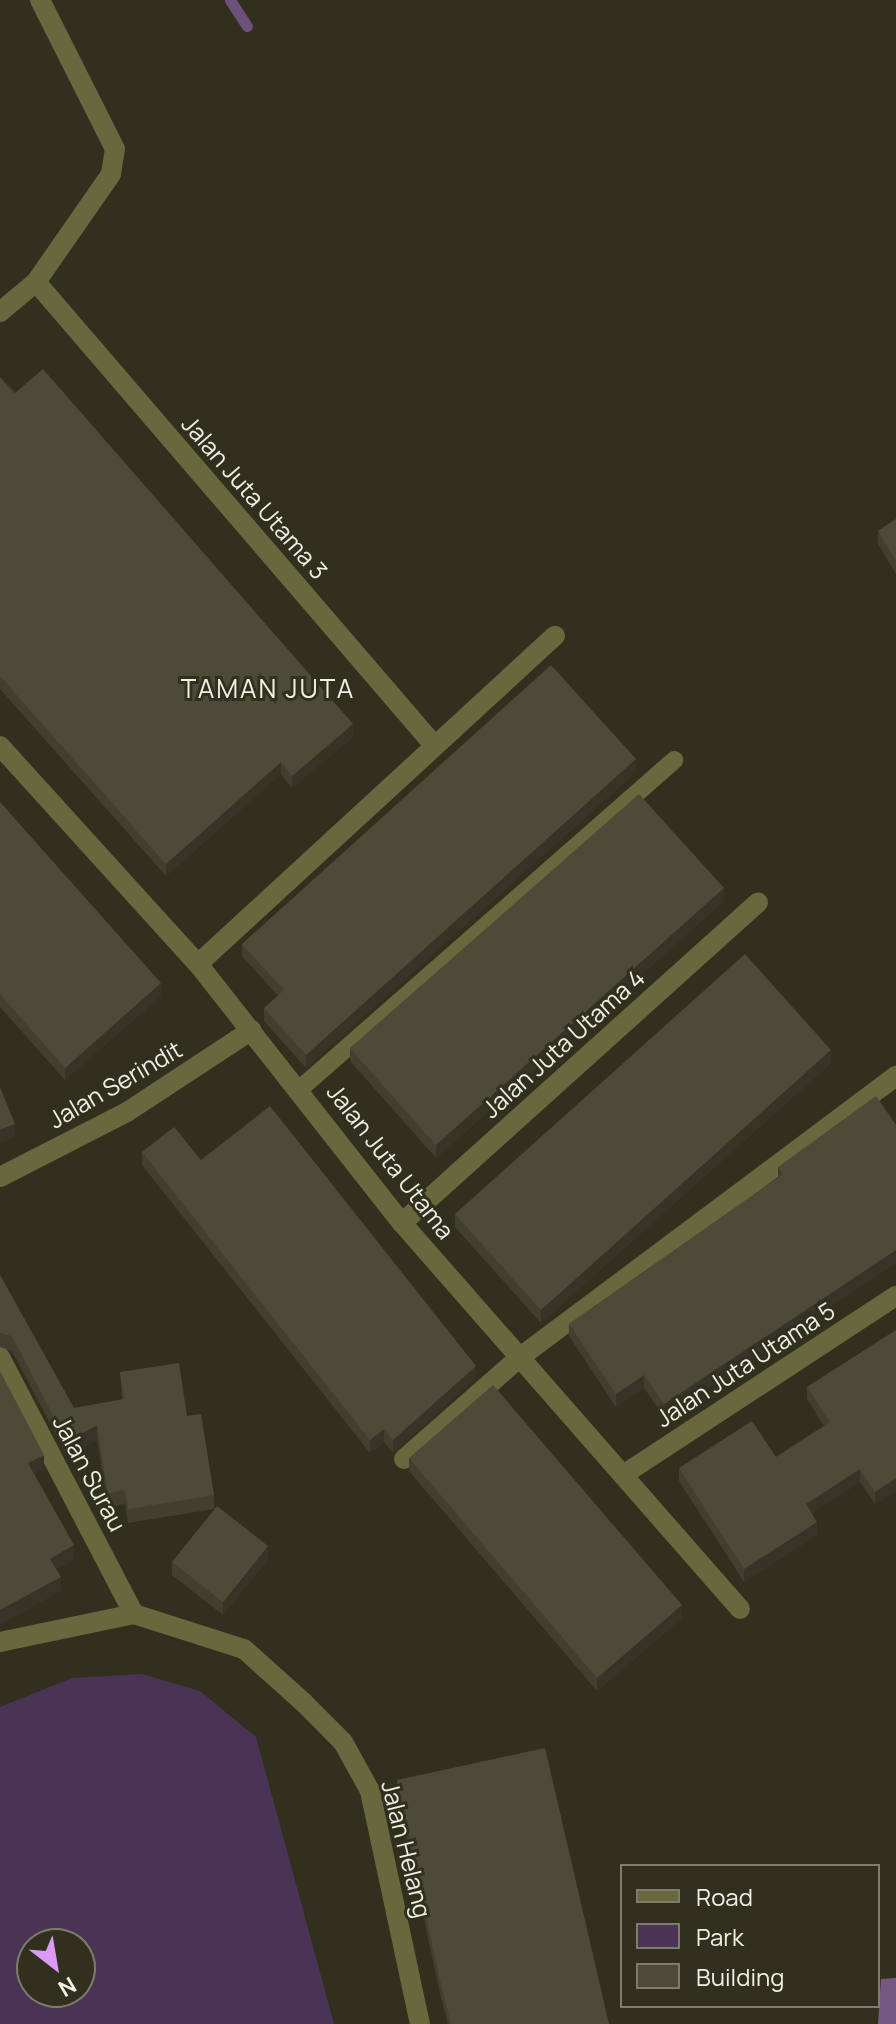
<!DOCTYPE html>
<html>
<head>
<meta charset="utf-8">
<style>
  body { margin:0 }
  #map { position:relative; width:896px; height:2024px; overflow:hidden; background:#31301e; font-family:Manrope,sans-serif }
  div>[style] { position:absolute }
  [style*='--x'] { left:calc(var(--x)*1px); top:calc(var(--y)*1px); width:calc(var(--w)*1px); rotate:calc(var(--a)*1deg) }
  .green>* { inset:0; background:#4b3355 }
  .forest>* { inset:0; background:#745881 }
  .stream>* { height:11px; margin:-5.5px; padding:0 5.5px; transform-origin:5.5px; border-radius:5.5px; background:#6e517a }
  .lane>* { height:18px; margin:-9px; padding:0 9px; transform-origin:9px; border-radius:9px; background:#69673e }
  .street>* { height:20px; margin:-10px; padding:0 10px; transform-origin:10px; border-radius:10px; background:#69673e }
  .wall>* { inset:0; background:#41402f }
  .shaded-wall>* { inset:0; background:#353426 }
  .building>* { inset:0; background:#4c4b37 }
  span { translate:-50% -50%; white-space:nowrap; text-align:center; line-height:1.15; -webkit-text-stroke:6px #31301e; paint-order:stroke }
  .street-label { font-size:24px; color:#efefe4 }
  .neighbourhood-label { font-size:26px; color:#efefe4; letter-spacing:2px }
  .legend { position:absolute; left:620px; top:1864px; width:260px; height:144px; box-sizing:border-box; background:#31301e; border:2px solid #7d7c6d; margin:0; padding:10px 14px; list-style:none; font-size:24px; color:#efefe4 }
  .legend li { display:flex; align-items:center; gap:16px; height:40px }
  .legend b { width:40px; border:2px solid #7d7c6d }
  .north { position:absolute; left:16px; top:1928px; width:80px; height:80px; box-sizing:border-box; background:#31301e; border:2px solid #7d7c6d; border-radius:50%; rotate:149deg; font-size:22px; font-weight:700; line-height:32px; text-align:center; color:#efefe4 }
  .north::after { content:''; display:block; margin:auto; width:28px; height:36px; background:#da9af6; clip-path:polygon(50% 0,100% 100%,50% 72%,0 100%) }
</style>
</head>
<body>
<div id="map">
  <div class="green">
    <i style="clip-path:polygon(evenodd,142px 1674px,200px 1691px,256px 1737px,334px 2024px,0 2024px,0 1707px,72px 1678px,142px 1674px,32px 1944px,80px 1944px,80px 1992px,32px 1992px,32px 1944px)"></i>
  </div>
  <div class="forest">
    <i style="clip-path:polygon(896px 1978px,896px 2024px,878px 2024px,881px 1979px)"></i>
  </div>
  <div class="stream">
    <i style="--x:230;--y:0;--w:31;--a:57"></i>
  </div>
  <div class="lane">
    <i style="--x:301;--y:1088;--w:497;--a:-41.3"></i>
  </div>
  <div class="street">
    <i style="--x:36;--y:282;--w:611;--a:49.32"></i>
    <i style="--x:0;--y:312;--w:47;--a:-39.8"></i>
    <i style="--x:36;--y:282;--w:131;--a:-55.2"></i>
    <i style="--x:111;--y:174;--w:25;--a:-81"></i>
    <i style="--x:115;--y:149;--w:167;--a:-116.7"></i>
    <i style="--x:0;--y:746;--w:294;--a:47.8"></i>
    <i style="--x:198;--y:964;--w:330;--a:51.8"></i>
    <i style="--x:402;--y:1223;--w:513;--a:48.79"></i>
    <i style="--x:198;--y:964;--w:485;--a:-42.6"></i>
    <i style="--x:0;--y:1177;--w:143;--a:-27.1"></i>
    <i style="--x:127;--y:1112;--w:149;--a:-33.3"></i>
    <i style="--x:402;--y:1223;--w:479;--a:-42"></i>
    <i style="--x:0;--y:1357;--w:290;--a:62.5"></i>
    <i style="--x:404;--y:1459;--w:153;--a:-41.3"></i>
    <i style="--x:519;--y:1358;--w:471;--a:-36.8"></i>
    <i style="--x:623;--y:1475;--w:326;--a:-33.3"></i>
    <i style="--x:0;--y:1642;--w:137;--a:-11.8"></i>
    <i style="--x:134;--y:1614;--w:115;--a:17.7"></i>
    <i style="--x:244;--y:1649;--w:79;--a:41.9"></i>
    <i style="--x:303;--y:1702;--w:57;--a:45"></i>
    <i style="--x:343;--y:1742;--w:56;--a:61.1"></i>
    <i style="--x:370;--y:1791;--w:238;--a:77.9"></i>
  </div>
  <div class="wall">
    <i style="clip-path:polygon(0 377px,353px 737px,292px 788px,281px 774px,166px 876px,0 689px)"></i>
    <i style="clip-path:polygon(896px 519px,896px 574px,878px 544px,878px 531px)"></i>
    <i style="clip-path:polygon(636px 772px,306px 1068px,264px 1021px,264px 1008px,278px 996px,242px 956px,242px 944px)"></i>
    <i style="clip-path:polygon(0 802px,161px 996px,65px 1080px,0 1007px)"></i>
    <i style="clip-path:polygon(724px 901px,436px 1158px,350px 1061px,350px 1048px)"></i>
    <i style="clip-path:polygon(831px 1063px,541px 1323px,455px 1227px,455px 1214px)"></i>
    <i style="clip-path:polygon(896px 1125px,896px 1263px,664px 1417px,644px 1388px,616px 1407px,569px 1336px,569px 1324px,778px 1178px,778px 1167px)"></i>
    <i style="clip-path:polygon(142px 1152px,201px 1160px,476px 1378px,393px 1453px,384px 1442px,370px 1453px,142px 1165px)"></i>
    <i style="clip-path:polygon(0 1275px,74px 1408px,122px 1400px,120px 1372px,187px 1416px,214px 1495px,214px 1509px,128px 1523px,125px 1504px,108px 1507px,97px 1440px,67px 1456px,12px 1351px,0 1347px)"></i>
    <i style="clip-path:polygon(896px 1330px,896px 1491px,875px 1504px,860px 1482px,812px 1513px,817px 1535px,744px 1582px,679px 1481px,679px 1468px,776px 1457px,824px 1426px,807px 1399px,807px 1387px)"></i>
    <i style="clip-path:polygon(409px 1458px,682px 1618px,597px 1691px,409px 1471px)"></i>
    <i style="clip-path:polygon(268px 1559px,223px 1615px,172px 1575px,172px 1562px)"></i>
    <i style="clip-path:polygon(397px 1780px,609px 2024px,448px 2024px,439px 1989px,397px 1793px)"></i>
  </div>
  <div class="shaded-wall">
    <i style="clip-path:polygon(353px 724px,353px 737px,292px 788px,292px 776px)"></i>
    <i style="clip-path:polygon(636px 759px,636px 772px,306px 1068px,306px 1055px)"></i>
    <i style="clip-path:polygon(281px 762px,281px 774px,166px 876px,166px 864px)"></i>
    <i style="clip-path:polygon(724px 888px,724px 901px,436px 1158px,436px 1145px)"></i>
    <i style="clip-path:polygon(161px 983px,161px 996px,65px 1080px,65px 1068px)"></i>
    <i style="clip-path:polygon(831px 1050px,831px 1063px,541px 1323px,541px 1310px)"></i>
    <i style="clip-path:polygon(15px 1124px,15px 1137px,0 1143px,0 1130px)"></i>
    <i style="clip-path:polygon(896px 1250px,896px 1263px,664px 1417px,664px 1404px)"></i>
    <i style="clip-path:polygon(476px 1366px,476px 1378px,393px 1453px,393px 1440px)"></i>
    <i style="clip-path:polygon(644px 1375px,644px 1388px,616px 1407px,616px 1394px)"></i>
    <i style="clip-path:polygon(97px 1425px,97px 1440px,67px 1456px,67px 1442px)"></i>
    <i style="clip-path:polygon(384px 1429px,384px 1442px,370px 1453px,370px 1440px)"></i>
    <i style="clip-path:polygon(44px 1455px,44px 1469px,28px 1478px,28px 1463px)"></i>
    <i style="clip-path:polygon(860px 1469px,860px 1482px,806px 1517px,806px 1504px)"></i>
    <i style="clip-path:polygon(896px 1478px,896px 1491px,875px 1504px,875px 1492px)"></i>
    <i style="clip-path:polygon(817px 1522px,817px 1535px,744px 1582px,744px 1569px)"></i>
    <i style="clip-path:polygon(74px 1545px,74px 1560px,50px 1573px,50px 1559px)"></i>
    <i style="clip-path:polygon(268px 1546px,268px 1559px,223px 1615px,223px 1602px)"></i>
    <i style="clip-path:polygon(61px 1577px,61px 1591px,0 1625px,0 1610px)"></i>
    <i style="clip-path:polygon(682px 1605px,682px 1618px,597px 1691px,597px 1678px)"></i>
  </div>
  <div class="building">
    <i style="clip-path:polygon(43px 369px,353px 724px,292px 776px,281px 762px,166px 864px,0 676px,0 377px,14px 394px)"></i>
    <i style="clip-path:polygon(896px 519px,896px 561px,878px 531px)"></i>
    <i style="clip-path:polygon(551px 665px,636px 759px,306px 1055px,264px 1008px,284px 990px,242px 944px)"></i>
    <i style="clip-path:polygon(639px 794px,724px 888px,436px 1145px,350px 1048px)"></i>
    <i style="clip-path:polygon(0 802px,161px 983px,65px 1068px,0 994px)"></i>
    <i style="clip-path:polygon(745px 954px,831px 1050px,541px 1310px,455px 1214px)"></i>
    <i style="clip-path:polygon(0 1087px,15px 1124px,0 1130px)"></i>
    <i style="clip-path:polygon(876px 1096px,896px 1125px,896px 1250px,664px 1404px,644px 1375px,616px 1394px,569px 1324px,783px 1174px,778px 1167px)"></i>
    <i style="clip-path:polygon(270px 1106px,476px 1366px,393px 1440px,384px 1429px,370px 1440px,142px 1152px,174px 1127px,201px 1160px)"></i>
    <i style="clip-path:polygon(0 1275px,74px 1408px,124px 1399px,120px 1372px,179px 1363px,187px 1416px,201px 1414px,214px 1495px,128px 1509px,125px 1490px,108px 1493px,97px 1425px,67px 1442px,12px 1336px,0 1333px)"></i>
    <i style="clip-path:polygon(896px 1330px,896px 1478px,875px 1492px,860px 1469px,806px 1504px,817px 1522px,744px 1569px,679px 1468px,752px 1421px,776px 1457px,830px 1422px,807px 1387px)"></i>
    <i style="clip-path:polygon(0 1371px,44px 1455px,28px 1463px,74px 1545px,50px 1559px,61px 1577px,0 1610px)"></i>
    <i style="clip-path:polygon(493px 1385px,682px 1605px,597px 1678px,409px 1458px)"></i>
    <i style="clip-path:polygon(217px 1506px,268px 1546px,223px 1602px,172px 1562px)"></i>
    <i style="clip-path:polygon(545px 1748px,609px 2024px,451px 2024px,439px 1976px,397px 1780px)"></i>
  </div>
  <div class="street-label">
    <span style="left:255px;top:497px;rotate:49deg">Jalan Juta Utama 3</span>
    <span style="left:563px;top:1043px;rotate:-42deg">Jalan Juta Utama 4</span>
    <span style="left:115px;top:1084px;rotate:-30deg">Jalan Serindit</span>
    <span style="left:391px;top:1161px;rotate:52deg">Jalan Juta Utama</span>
    <span style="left:745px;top:1364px;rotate:-33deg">Jalan Juta Utama 5</span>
    <span style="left:90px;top:1473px;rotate:62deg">Jalan Surau</span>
    <span style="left:407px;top:1849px;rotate:76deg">Jalan Helang</span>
  </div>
  <div class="neighbourhood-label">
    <span style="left:268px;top:689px">TAMAN JUTA</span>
  </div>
  <ul class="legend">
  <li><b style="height:10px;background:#69673e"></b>Road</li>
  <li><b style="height:22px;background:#4b3355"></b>Park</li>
  <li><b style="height:22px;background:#4c4b37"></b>Building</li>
  </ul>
  <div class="north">N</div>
</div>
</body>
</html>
